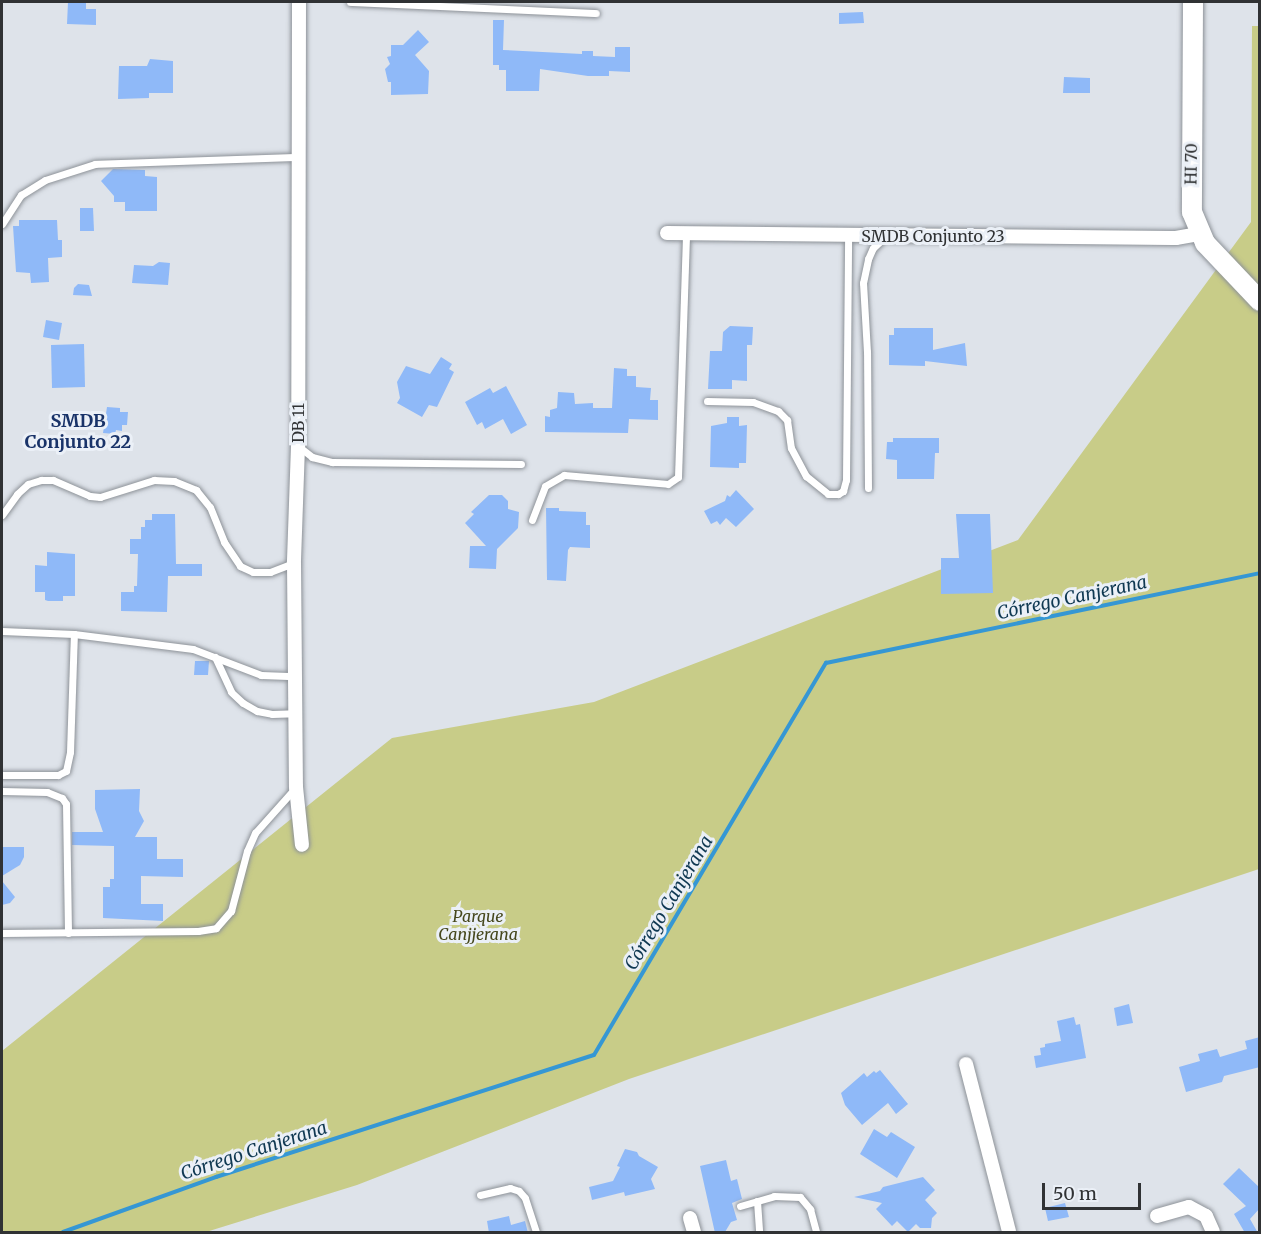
<!DOCTYPE html>
<html>
<head>
<meta charset="utf-8">
<style>
  body { margin:0 }
  #map { position:relative; width:1261px; height:1234px; overflow:hidden; background:#dee3ea; font-family:Merriweather,serif }
  div>[style] { position:absolute }
  [style*='--x'] { left:calc(var(--x)*1px); top:calc(var(--y)*1px); width:calc(var(--w)*1px); rotate:calc(var(--a)*1deg) }
  .green>* { inset:0; background:#c8cc88 }
  .stream>* { height:4px; margin:-2px; padding:0 2px; transform-origin:2px; border-radius:2px; background:#3597d4 }
  .building>* { inset:0; background:#8fb9f8 }
  .roads { filter:drop-shadow(0 0 2px #8d9298) drop-shadow(0 0 2px #8d9298) }
  .lane>* { height:7px; margin:-3.5px; padding:0 3.5px; transform-origin:3.5px; border-radius:3.5px; background:#fff }
  .street>* { height:14px; margin:-7px; padding:0 7px; transform-origin:7px; border-radius:7px; background:#fff }
  .secondary>* { height:20px; margin:-10px; padding:0 10px; transform-origin:10px; border-radius:10px; background:#fff }
  span { translate:-50% -50%; white-space:nowrap; text-align:center; line-height:1.15; -webkit-text-stroke:6px #ebf0f7; paint-order:stroke }
  .street-label { font-size:16px; color:#303234 }
  .park-label { font-size:16px; color:#46481d; font-style:italic }
  .neighbourhood-label { font-size:18px; color:#193369; font-weight:700 }
  .water-label { font-size:18px; color:#103952; font-style:italic }
  .frame { position:absolute; inset:0; border:3px solid #303234; pointer-events:none }
  .scale { position:absolute; left:1042px; top:1183px; width:99px; height:27px; box-sizing:border-box; border:3px solid #303234; border-top:0; padding-left:8px; font-size:18px; line-height:21px; white-space:nowrap; color:#303234; -webkit-text-stroke:4px #ebf0f7; paint-order:stroke }
</style>
</head>
<body>
<div id="map">
  <div class="green">
    <i style="clip-path:polygon(1252px 26px,1259px 26px,1259px 869px,629px 1079px,357px 1185px,206px 1232px,2px 1232px,2px 1051px,392px 738px,594px 702px,1018px 540px,1251px 222px)"></i>
  </div>
  <div class="stream">
    <i style="--x:63;--y:1232;--w:163;--a:-19.8"></i>
    <i style="--x:216;--y:1177;--w:397;--a:-17.9"></i>
    <i style="--x:594;--y:1055;--w:456;--a:-59.4"></i>
    <i style="--x:826;--y:663;--w:443;--a:-11.7"></i>
  </div>
  <div class="building">
    <i style="clip-path:polygon(68px 2px,86px 2px,86px 9px,96px 9px,96px 25px,67px 24px)"></i>
    <i style="clip-path:polygon(863px 12px,864px 23px,839px 24px,839px 13px)"></i>
    <i style="clip-path:polygon(493px 20px,504px 20px,503px 50px,582px 54px,582px 51px,593px 51px,593px 56px,615px 57px,615px 47px,630px 47px,630px 72px,609px 71px,609px 76px,588px 76px,540px 69px,539px 91px,506px 91px,506px 70px,499px 70px,499px 65px,493px 65px)"></i>
    <i style="clip-path:polygon(418px 30px,429px 42px,415px 55px,429px 71px,428px 94px,391px 95px,391px 82px,388px 82px,385px 69px,390px 64px,387px 57px,391px 56px,391px 45px,403px 45px)"></i>
    <i style="clip-path:polygon(150px 59px,173px 61px,173px 93px,149px 93px,149px 98px,118px 99px,119px 66px,147px 66px)"></i>
    <i style="clip-path:polygon(1064px 77px,1090px 78px,1090px 93px,1063px 93px)"></i>
    <i style="clip-path:polygon(113px 169px,145px 170px,145px 176px,157px 177px,157px 211px,125px 211px,125px 202px,114px 202px,114px 196px,101px 181px)"></i>
    <i style="clip-path:polygon(80px 208px,93px 208px,94px 231px,80px 231px)"></i>
    <i style="clip-path:polygon(19px 220px,57px 220px,58px 240px,62px 240px,62px 257px,48px 258px,49px 282px,31px 283px,30px 273px,16px 272px,13px 226px,19px 226px)"></i>
    <i style="clip-path:polygon(159px 262px,170px 263px,168px 285px,132px 283px,134px 265px,153px 266px)"></i>
    <i style="clip-path:polygon(78px 284px,89px 285px,92px 296px,73px 295px,74px 288px)"></i>
    <i style="clip-path:polygon(46px 320px,62px 323px,59px 340px,43px 337px)"></i>
    <i style="clip-path:polygon(730px 326px,753px 327px,752px 345px,747px 345px,747px 381px,732px 380px,732px 389px,708px 389px,710px 351px,722px 351px,723px 332px)"></i>
    <i style="clip-path:polygon(894px 328px,933px 328px,933px 350px,965px 343px,967px 366px,925px 361px,925px 366px,889px 365px,889px 335px,894px 335px)"></i>
    <i style="clip-path:polygon(84px 344px,85px 387px,52px 388px,51px 345px)"></i>
    <i style="clip-path:polygon(441px 357px,452px 364px,449px 369px,454px 372px,437px 407px,429px 405px,422px 417px,397px 403px,400px 398px,397px 382px,406px 366px,430px 374px)"></i>
    <i style="clip-path:polygon(614px 368px,627px 369px,627px 376px,636px 376px,636px 387px,651px 388px,650px 400px,658px 400px,658px 420px,629px 419px,628px 433px,545px 432px,545px 416px,550px 417px,550px 410px,557px 408px,558px 392px,574px 393px,575px 404px,593px 403px,593px 408px,612px 408px)"></i>
    <i style="clip-path:polygon(506px 386px,527px 425px,511px 434px,503px 419px,485px 429px,482px 422px,477px 425px,465px 402px,490px 388px,493px 393px)"></i>
    <i style="clip-path:polygon(107px 407px,120px 408px,120px 412px,128px 412px,127px 425px,122px 425px,122px 431px,116px 430px,115px 434px,103px 433px)"></i>
    <i style="clip-path:polygon(727px 417px,739px 417px,739px 426px,747px 425px,746px 463px,739px 463px,739px 468px,710px 467px,711px 426px,727px 423px)"></i>
    <i style="clip-path:polygon(893px 438px,939px 438px,939px 453px,935px 453px,934px 479px,897px 479px,897px 460px,886px 459px,887px 442px,893px 442px)"></i>
    <i style="clip-path:polygon(736px 490px,754px 509px,736px 527px,726px 518px,720px 525px,717px 521px,711px 524px,704px 511px,725px 501px,727px 495px,730px 497px)"></i>
    <i style="clip-path:polygon(489px 495px,502px 495px,508px 501px,508px 509px,519px 512px,518px 528px,497px 549px,496px 569px,469px 568px,470px 546px,486px 546px,465px 523px,474px 514px,471px 512px)"></i>
    <i style="clip-path:polygon(546px 508px,559px 508px,559px 511px,586px 512px,586px 525px,590px 525px,590px 548px,570px 547px,568px 550px,566px 581px,547px 580px)"></i>
    <i style="clip-path:polygon(152px 514px,175px 514px,176px 564px,202px 564px,202px 576px,168px 576px,167px 612px,121px 611px,121px 592px,134px 592px,134px 586px,137px 586px,138px 554px,130px 554px,130px 539px,141px 539px,141px 527px,145px 527px,145px 520px,152px 520px)"></i>
    <i style="clip-path:polygon(956px 514px,990px 514px,993px 593px,941px 594px,941px 558px,959px 558px)"></i>
    <i style="clip-path:polygon(47px 552px,75px 554px,75px 596px,63px 596px,63px 601px,48px 601px,45px 600px,45px 592px,35px 592px,35px 565px,47px 566px)"></i>
    <i style="clip-path:polygon(195px 661px,209px 661px,208px 675px,194px 675px)"></i>
    <i style="clip-path:polygon(140px 789px,139px 811px,144px 821px,135px 837px,157px 837px,157px 859px,183px 859px,183px 877px,141px 876px,141px 904px,163px 904px,163px 921px,103px 918px,103px 887px,110px 887px,110px 879px,114px 879px,114px 846px,72px 845px,72px 832px,103px 832px,95px 809px,95px 790px)"></i>
    <i style="clip-path:polygon(2px 847px,24px 847px,24px 857px,20px 865px,2px 876px)"></i>
    <i style="clip-path:polygon(2px 881px,15px 897px,10px 903px,2px 905px)"></i>
    <i style="clip-path:polygon(1129px 1004px,1133px 1023px,1117px 1026px,1114px 1008px)"></i>
    <i style="clip-path:polygon(1074px 1017px,1076px 1025px,1080px 1024px,1086px 1058px,1036px 1068px,1034px 1056px,1041px 1055px,1040px 1048px,1045px 1047px,1045px 1044px,1061px 1041px,1057px 1021px)"></i>
    <i style="clip-path:polygon(1260px 1037px,1260px 1067px,1224px 1076px,1222px 1082px,1186px 1092px,1179px 1067px,1200px 1061px,1198px 1054px,1217px 1049px,1220px 1057px,1247px 1049px,1245px 1041px)"></i>
    <i style="clip-path:polygon(880px 1070px,908px 1104px,896px 1114px,888px 1103px,862px 1125px,845px 1105px,841px 1093px,864px 1073px,867px 1077px,874px 1071px,876px 1073px)"></i>
    <i style="clip-path:polygon(874px 1129px,887px 1137px,891px 1132px,915px 1147px,897px 1178px,860px 1154px)"></i>
    <i style="clip-path:polygon(625px 1149px,637px 1152px,639px 1156px,658px 1167px,651px 1179px,655px 1189px,625px 1196px,624px 1192px,592px 1200px,589px 1187px,613px 1181px,620px 1167px,617px 1166px)"></i>
    <i style="clip-path:polygon(726px 1160px,731px 1181px,737px 1179px,742px 1199px,732px 1203px,737px 1220px,731px 1222px,725px 1232px,715px 1233px,700px 1166px)"></i>
    <i style="clip-path:polygon(1239px 1168px,1260px 1188px,1260px 1208px,1250px 1219px,1258px 1233px,1245px 1233px,1234px 1214px,1246px 1206px,1223px 1184px)"></i>
    <i style="clip-path:polygon(923px 1177px,935px 1190px,925px 1200px,937px 1213px,932px 1218px,931px 1228px,920px 1228px,916px 1224px,908px 1232px,897px 1221px,892px 1226px,876px 1209px,882px 1203px,854px 1197px,880px 1191px,883px 1187px)"></i>
    <i style="clip-path:polygon(1065px 1203px,1069px 1217px,1048px 1221px,1045px 1208px)"></i>
    <i style="clip-path:polygon(509px 1216px,511px 1225px,525px 1221px,528px 1233px,489px 1233px,487px 1221px)"></i>
  </div>
  <div class="roads">
    <div class="lane">
      <i style="--x:350;--y:2;--w:246;--a:2.6"></i>
      <i style="--x:2;--y:224;--w:35;--a:-57"></i>
      <i style="--x:21;--y:195;--w:28;--a:-32"></i>
      <i style="--x:45;--y:180;--w:52;--a:-17.7"></i>
      <i style="--x:95;--y:164;--w:203;--a:-2"></i>
      <i style="--x:707;--y:401;--w:46;--a:1.2"></i>
      <i style="--x:753;--y:402;--w:27;--a:20"></i>
      <i style="--x:778;--y:411;--w:13;--a:45"></i>
      <i style="--x:787;--y:420;--w:28;--a:82"></i>
      <i style="--x:791;--y:448;--w:32;--a:62"></i>
      <i style="--x:806;--y:476;--w:28;--a:39"></i>
      <i style="--x:828;--y:494;--w:10;--a:0"></i>
      <i style="--x:838;--y:494;--w:6;--a:-31"></i>
      <i style="--x:843;--y:491;--w:11;--a:-75"></i>
      <i style="--x:846;--y:480;--w:244;--a:-89.5"></i>
      <i style="--x:298;--y:446;--w:18;--a:38"></i>
      <i style="--x:312;--y:457;--w:21;--a:14"></i>
      <i style="--x:332;--y:462;--w:189;--a:0.6"></i>
      <i style="--x:868;--y:488;--w:136;--a:-90.4"></i>
      <i style="--x:867;--y:352;--w:69;--a:-93.3"></i>
      <i style="--x:863;--y:283;--w:25;--a:-78"></i>
      <i style="--x:868;--y:259;--w:12;--a:-66"></i>
      <i style="--x:873;--y:248;--w:18;--a:-43"></i>
      <i style="--x:2;--y:515;--w:26;--a:-54"></i>
      <i style="--x:17;--y:494;--w:15;--a:-42"></i>
      <i style="--x:28;--y:484;--w:14;--a:-17"></i>
      <i style="--x:41;--y:480;--w:12;--a:0"></i>
      <i style="--x:53;--y:480;--w:40;--a:23.4"></i>
      <i style="--x:90;--y:496;--w:10;--a:6"></i>
      <i style="--x:100;--y:497;--w:57;--a:-17.5"></i>
      <i style="--x:154;--y:480;--w:20;--a:3"></i>
      <i style="--x:174;--y:481;--w:24;--a:22"></i>
      <i style="--x:196;--y:490;--w:22;--a:51"></i>
      <i style="--x:210;--y:507;--w:38;--a:68"></i>
      <i style="--x:224;--y:542;--w:29;--a:56"></i>
      <i style="--x:240;--y:566;--w:14;--a:25"></i>
      <i style="--x:253;--y:572;--w:17;--a:0"></i>
      <i style="--x:270;--y:572;--w:25;--a:-21"></i>
      <i style="--x:532;--y:520;--w:36;--a:-69"></i>
      <i style="--x:545;--y:486;--w:22;--a:-30"></i>
      <i style="--x:564;--y:475;--w:104;--a:4.9"></i>
      <i style="--x:668;--y:484;--w:12;--a:-35"></i>
      <i style="--x:678;--y:477;--w:242;--a:-88.1"></i>
      <i style="--x:2;--y:631;--w:72;--a:2.4"></i>
      <i style="--x:74;--y:634;--w:120;--a:7.2"></i>
      <i style="--x:193;--y:649;--w:73;--a:20.9"></i>
      <i style="--x:261;--y:675;--w:34;--a:2"></i>
      <i style="--x:215;--y:657;--w:38;--a:65"></i>
      <i style="--x:231;--y:692;--w:16;--a:43"></i>
      <i style="--x:243;--y:703;--w:16;--a:30"></i>
      <i style="--x:257;--y:711;--w:15;--a:11"></i>
      <i style="--x:272;--y:714;--w:23;--a:-2"></i>
      <i style="--x:2;--y:775;--w:56;--a:0"></i>
      <i style="--x:58;--y:775;--w:9;--a:-27"></i>
      <i style="--x:66;--y:771;--w:19;--a:-78"></i>
      <i style="--x:70;--y:752;--w:118;--a:-88.1"></i>
      <i style="--x:2;--y:791;--w:45;--a:1.3"></i>
      <i style="--x:47;--y:792;--w:16;--a:22"></i>
      <i style="--x:62;--y:798;--w:7;--a:56"></i>
      <i style="--x:66;--y:804;--w:129;--a:89.1"></i>
      <i style="--x:2;--y:933;--w:196;--a:-0.6"></i>
      <i style="--x:198;--y:931;--w:18;--a:-9"></i>
      <i style="--x:216;--y:928;--w:23;--a:-49"></i>
      <i style="--x:231;--y:911;--w:62;--a:-75.1"></i>
      <i style="--x:247;--y:851;--w:20;--a:-66"></i>
      <i style="--x:255;--y:833;--w:62;--a:-48.3"></i>
      <i style="--x:480;--y:1195;--w:31;--a:-13"></i>
      <i style="--x:510;--y:1188;--w:9;--a:18"></i>
      <i style="--x:519;--y:1191;--w:9;--a:49"></i>
      <i style="--x:525;--y:1198;--w:36;--a:72"></i>
      <i style="--x:757;--y:1201;--w:31;--a:86"></i>
      <i style="--x:740;--y:1206;--w:35;--a:-16"></i>
      <i style="--x:774;--y:1196;--w:26;--a:2"></i>
      <i style="--x:800;--y:1197;--w:16;--a:50"></i>
      <i style="--x:810;--y:1209;--w:24;--a:75"></i>
    </div>
    <div class="street">
      <i style="--x:299;--y:2;--w:444;--a:90.1"></i>
      <i style="--x:298;--y:446;--w:117;--a:92"></i>
      <i style="--x:294;--y:563;--w:224;--a:89.5"></i>
      <i style="--x:296;--y:787;--w:58;--a:84.1"></i>
      <i style="--x:667;--y:233;--w:509;--a:0.56"></i>
      <i style="--x:1176;--y:238;--w:23;--a:-10"></i>
      <i style="--x:966;--y:1064;--w:173;--a:75.6"></i>
      <i style="--x:1157;--y:1216;--w:33;--a:-16"></i>
      <i style="--x:1189;--y:1207;--w:19;--a:28"></i>
      <i style="--x:1206;--y:1216;--w:17;--a:66"></i>
      <i style="--x:690;--y:1218;--w:15;--a:74"></i>
    </div>
    <div class="secondary">
      <i style="--x:1193;--y:2;--w:210;--a:90.3"></i>
      <i style="--x:1192;--y:212;--w:34;--a:67"></i>
      <i style="--x:1205;--y:243;--w:80;--a:46.5"></i>
    </div>
  </div>
  <div class="street-label">
    <span style="left:1191px;top:164px;rotate:-89deg">HI 70</span>
    <span style="left:933px;top:236px">SMDB Conjunto 23</span>
    <span style="left:298px;top:423px;rotate:-90deg">DB 11</span>
  </div>
  <div class="park-label">
    <span style="left:478px;top:925px">Parque<br>Canjjerana</span>
  </div>
  <div class="neighbourhood-label">
    <span style="left:78px;top:432px">SMDB<br>Conjunto 22</span>
  </div>
  <div class="water-label">
    <span style="left:1072px;top:598px;rotate:-12deg">Córrego Canjerana</span>
    <span style="left:669px;top:903px;rotate:-59deg">Córrego Canjerana</span>
    <span style="left:254px;top:1151px;rotate:-18deg">Córrego Canjerana</span>
  </div>
  <div class="frame"></div>
  <div class="scale">50 m</div>
</div>
</body>
</html>
